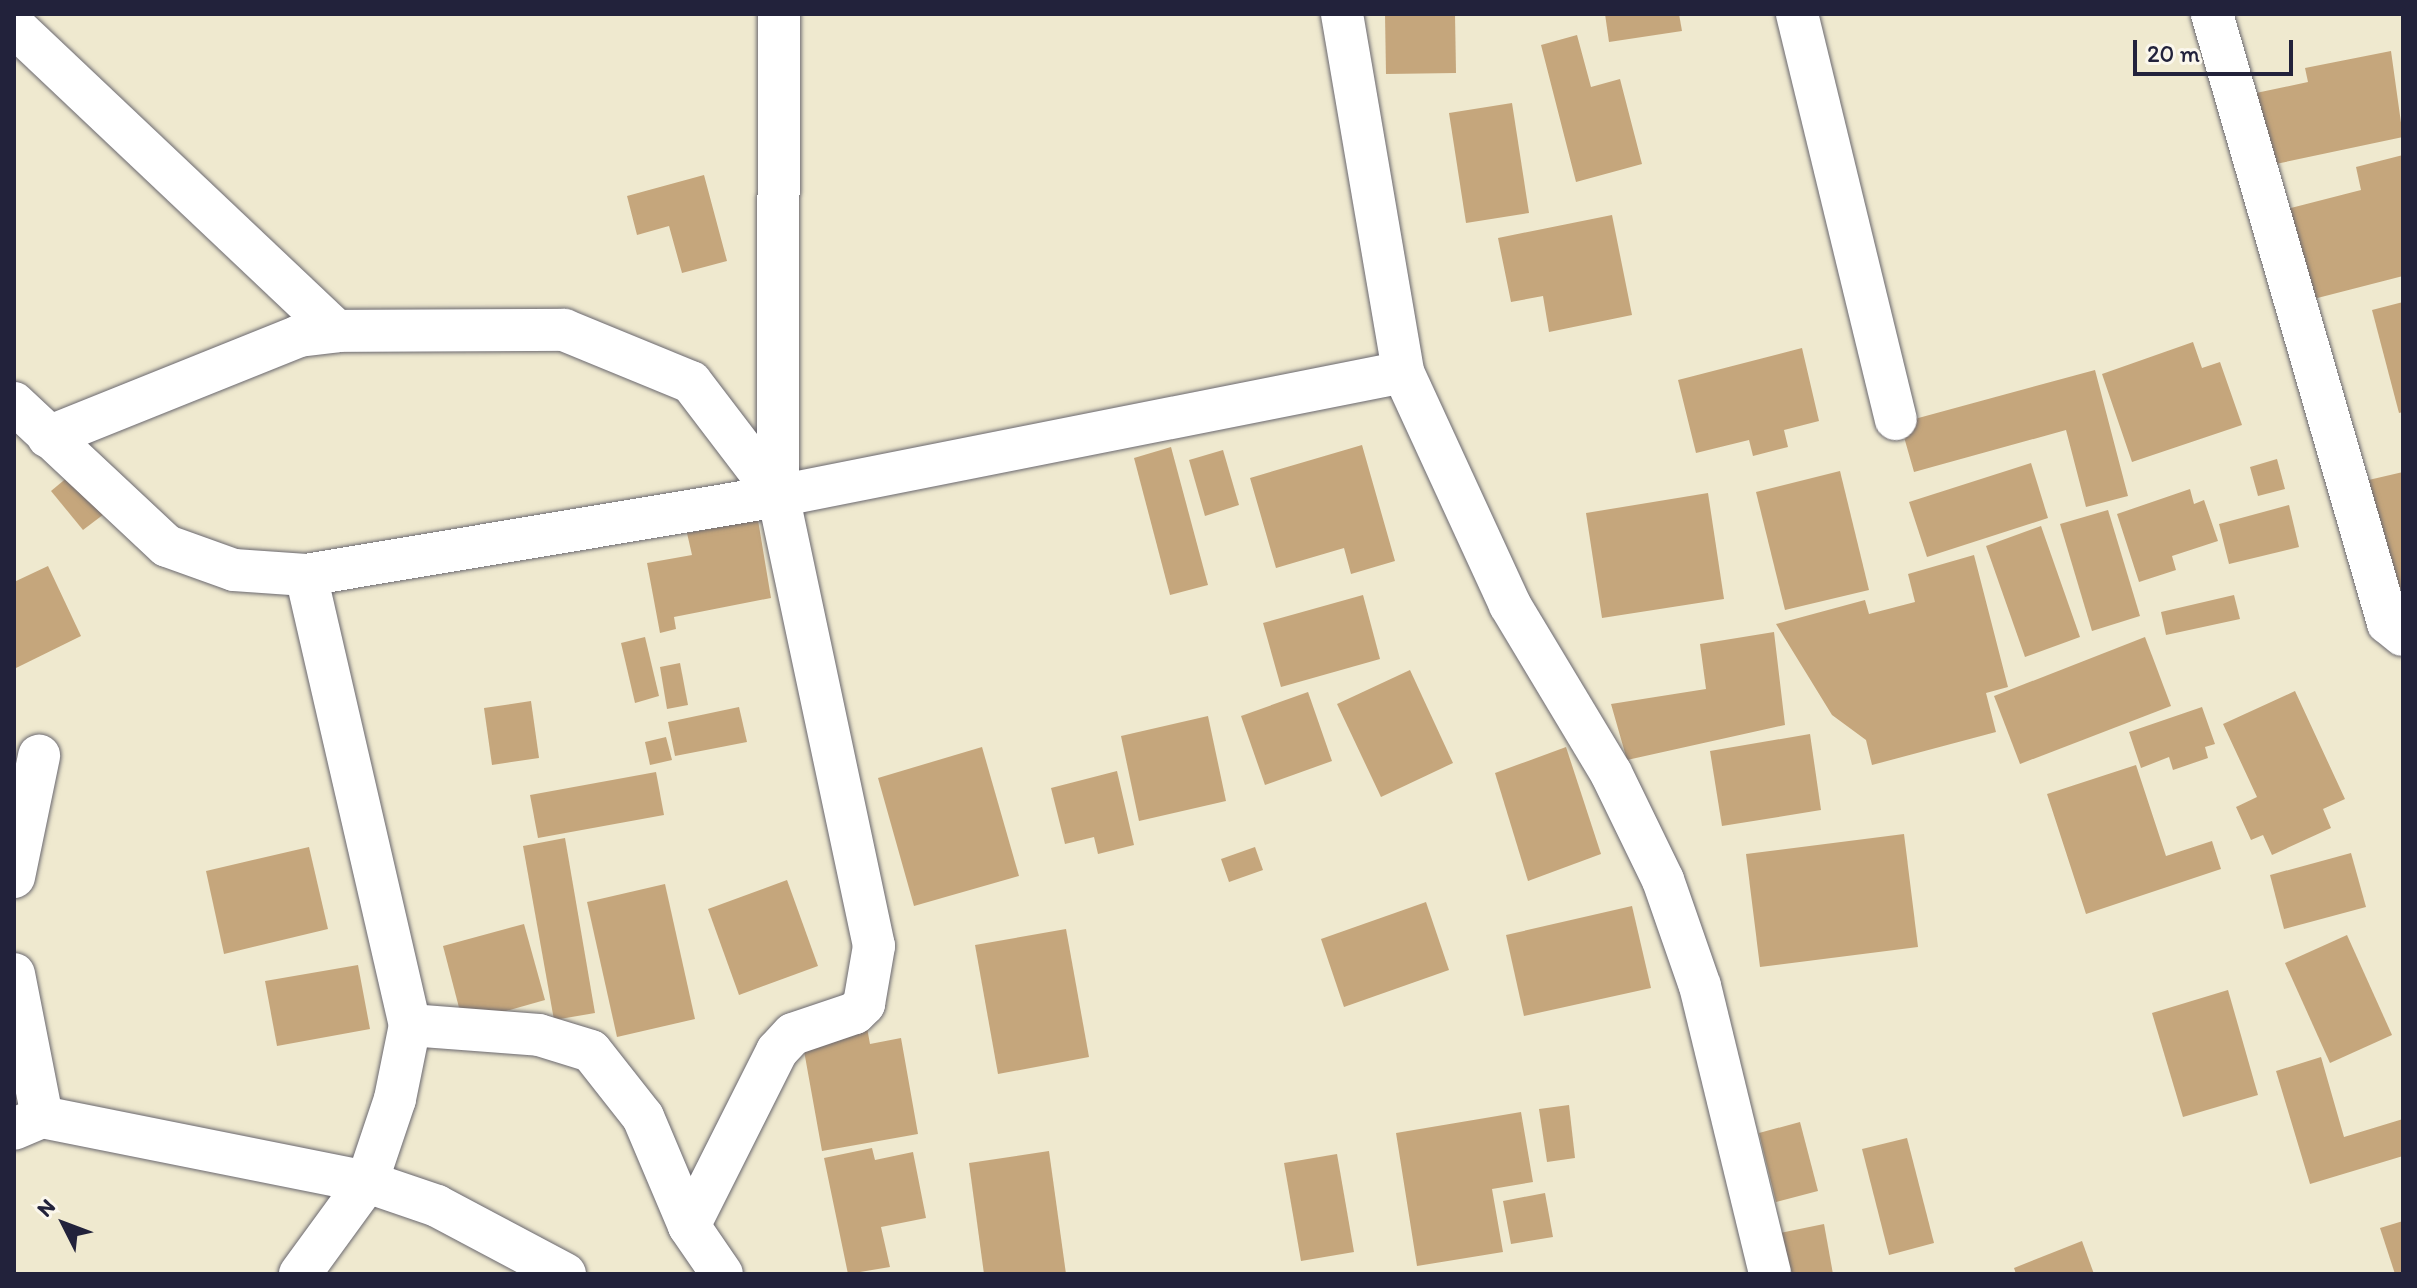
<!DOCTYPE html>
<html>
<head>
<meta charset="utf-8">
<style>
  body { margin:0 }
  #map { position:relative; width:2417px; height:1288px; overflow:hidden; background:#efe9cf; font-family:Itim,sans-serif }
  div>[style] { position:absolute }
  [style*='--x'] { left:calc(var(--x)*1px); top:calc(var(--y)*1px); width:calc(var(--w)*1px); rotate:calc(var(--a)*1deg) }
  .building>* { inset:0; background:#c5a67c }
  .roads { filter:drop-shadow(0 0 2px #6a686f) drop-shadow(0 0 2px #6a686f) }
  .street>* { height:42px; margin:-21px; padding:0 21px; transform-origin:21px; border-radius:21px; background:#fff }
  span { translate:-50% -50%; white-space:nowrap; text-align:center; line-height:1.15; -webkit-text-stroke:6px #fbf7ec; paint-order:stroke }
  .frame { position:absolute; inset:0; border:16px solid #22223b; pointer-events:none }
  .north { position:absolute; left:24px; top:1184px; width:80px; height:80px; -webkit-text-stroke:6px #fbf7ec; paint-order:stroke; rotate:312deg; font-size:22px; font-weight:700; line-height:32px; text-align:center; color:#22223b }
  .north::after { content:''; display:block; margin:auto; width:28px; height:36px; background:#22223b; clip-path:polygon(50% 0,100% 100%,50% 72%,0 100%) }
  .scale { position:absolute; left:2133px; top:40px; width:160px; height:36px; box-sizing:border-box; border:4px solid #22223b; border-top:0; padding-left:10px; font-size:24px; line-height:28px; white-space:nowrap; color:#22223b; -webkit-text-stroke:6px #fbf7ec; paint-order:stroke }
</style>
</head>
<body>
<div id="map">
  <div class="building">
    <i style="clip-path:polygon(1385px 14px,1455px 14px,1456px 73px,1386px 74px)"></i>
    <i style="clip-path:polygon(1605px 14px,1679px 14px,1682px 31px,1609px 42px)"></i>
    <i style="clip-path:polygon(1577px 35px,1591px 87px,1620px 79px,1642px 164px,1576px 182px,1541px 45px)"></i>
    <i style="clip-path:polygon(2391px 51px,2403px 137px,2271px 165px,2256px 93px,2308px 82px,2305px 68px)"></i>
    <i style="clip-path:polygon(1512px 103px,1529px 213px,1466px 223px,1449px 113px)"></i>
    <i style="clip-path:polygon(2403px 155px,2403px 276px,2298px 303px,2275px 212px,2361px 190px,2356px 167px)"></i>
    <i style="clip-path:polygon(704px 175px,727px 261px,682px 273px,669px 226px,637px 235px,627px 196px)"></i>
    <i style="clip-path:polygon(1612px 215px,1632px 315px,1549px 332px,1543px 296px,1511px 302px,1498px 238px)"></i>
    <i style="clip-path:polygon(2403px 302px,2403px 412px,2399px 413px,2372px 310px)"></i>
    <i style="clip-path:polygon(2193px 342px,2202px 368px,2220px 362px,2242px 425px,2132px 462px,2102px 374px)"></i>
    <i style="clip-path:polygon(1802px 348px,1819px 421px,1784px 430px,1788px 447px,1753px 456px,1749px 440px,1696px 453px,1678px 380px)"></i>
    <i style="clip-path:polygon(2095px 370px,2128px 496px,2086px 507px,2066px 430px,1914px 472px,1900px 423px)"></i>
    <i style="clip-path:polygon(1362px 445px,1395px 561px,1351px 574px,1344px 548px,1276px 568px,1250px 478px)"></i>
    <i style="clip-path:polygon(1171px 447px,1208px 585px,1170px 595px,1134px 458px)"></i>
    <i style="clip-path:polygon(1223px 450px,1239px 505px,1205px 516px,1189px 460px)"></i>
    <i style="clip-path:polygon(2277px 459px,2285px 489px,2258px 496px,2250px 467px)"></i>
    <i style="clip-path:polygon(2031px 463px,2048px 518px,1927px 557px,1909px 502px)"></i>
    <i style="clip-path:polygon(75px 471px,108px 511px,83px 530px,51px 491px)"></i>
    <i style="clip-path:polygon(1840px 471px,1869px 590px,1785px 610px,1756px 492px)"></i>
    <i style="clip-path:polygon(2403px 472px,2403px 588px,2384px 593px,2360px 482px)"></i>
    <i style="clip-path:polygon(2190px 489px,2194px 504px,2204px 500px,2218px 541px,2172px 556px,2176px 570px,2139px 582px,2117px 514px)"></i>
    <i style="clip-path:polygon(1708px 493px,1724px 599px,1602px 618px,1586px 513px)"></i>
    <i style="clip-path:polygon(2289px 505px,2299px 547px,2229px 564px,2219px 524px)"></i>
    <i style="clip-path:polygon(2108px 510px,2140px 616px,2092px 631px,2060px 524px)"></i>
    <i style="clip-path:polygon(758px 520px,771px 598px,674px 617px,676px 629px,660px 633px,647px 563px,692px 555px,687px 533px)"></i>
    <i style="clip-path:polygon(2041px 526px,2080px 637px,2025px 657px,1986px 546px)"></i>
    <i style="clip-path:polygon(1974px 555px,2008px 687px,1986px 693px,1996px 732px,1872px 765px,1866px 740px,1832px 715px,1776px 624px,1865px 600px,1869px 614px,1915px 602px,1908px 574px)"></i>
    <i style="clip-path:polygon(48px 566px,81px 636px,14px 669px,14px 582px)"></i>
    <i style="clip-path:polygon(1363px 595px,1380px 659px,1281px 687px,1263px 623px)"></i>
    <i style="clip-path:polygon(2234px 595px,2240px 619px,2166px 635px,2161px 612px)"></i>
    <i style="clip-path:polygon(1774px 632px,1785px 725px,1627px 760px,1611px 704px,1706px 689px,1700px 644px)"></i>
    <i style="clip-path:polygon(645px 637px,659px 696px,635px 703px,621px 643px)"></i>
    <i style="clip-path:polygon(2145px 637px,2171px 706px,2020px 764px,1994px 696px)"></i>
    <i style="clip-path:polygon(680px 663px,688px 705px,667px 709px,660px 667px)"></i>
    <i style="clip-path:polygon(1410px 670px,1453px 763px,1381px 797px,1337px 704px)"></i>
    <i style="clip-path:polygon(2295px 691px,2345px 799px,2323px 809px,2331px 828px,2272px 855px,2263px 835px,2251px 840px,2236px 807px,2257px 797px,2223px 724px)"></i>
    <i style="clip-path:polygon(1308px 692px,1332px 761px,1265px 785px,1241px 716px)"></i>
    <i style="clip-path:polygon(531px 701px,539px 758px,492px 765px,484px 708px)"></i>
    <i style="clip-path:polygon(739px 707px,747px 742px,675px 756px,668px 722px)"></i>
    <i style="clip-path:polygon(2202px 707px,2215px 744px,2205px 747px,2208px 758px,2173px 770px,2169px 757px,2141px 768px,2129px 732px)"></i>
    <i style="clip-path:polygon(1208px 716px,1226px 801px,1139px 821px,1121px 736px)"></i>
    <i style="clip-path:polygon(1810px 734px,1821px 810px,1722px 826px,1710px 751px)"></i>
    <i style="clip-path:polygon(666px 737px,672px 760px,650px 765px,645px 742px)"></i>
    <i style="clip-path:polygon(982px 747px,1019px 876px,914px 906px,878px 778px)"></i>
    <i style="clip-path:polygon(1566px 747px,1601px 854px,1528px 881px,1495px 773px)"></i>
    <i style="clip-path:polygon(2136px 765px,2166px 856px,2212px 841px,2221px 869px,2086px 914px,2047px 794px)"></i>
    <i style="clip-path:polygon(1117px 771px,1134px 845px,1098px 854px,1094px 837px,1065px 844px,1051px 788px)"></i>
    <i style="clip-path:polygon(656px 772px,664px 815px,538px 838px,530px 795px)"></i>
    <i style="clip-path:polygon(1904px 834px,1918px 947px,1760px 967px,1746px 854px)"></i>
    <i style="clip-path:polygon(565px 838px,595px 1013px,554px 1020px,523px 846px)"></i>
    <i style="clip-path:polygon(309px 847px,328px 929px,224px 954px,206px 871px)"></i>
    <i style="clip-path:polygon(1255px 847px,1263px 870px,1229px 882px,1221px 859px)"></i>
    <i style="clip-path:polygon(2351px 853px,2366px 907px,2284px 929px,2270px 875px)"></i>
    <i style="clip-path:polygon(787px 880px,818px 966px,739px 995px,708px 909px)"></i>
    <i style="clip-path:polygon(665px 884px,695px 1019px,617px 1037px,587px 902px)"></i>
    <i style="clip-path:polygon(1426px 902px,1449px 970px,1344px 1007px,1321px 939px)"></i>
    <i style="clip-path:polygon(1632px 906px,1651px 988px,1524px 1016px,1506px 935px)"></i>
    <i style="clip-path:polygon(524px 924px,545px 1000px,463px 1023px,443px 946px)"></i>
    <i style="clip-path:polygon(1066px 929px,1089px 1057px,998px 1074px,975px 945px)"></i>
    <i style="clip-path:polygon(2347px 935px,2392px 1035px,2330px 1063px,2285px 963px)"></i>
    <i style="clip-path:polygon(358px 965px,370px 1029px,277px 1046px,265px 981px)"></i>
    <i style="clip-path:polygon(2228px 990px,2258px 1095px,2183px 1117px,2152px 1013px)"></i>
    <i style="clip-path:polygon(866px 1022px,870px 1044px,901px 1038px,918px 1134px,822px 1151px,801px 1034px)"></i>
    <i style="clip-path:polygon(2321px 1057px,2344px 1137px,2403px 1119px,2403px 1156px,2310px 1184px,2276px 1071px)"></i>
    <i style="clip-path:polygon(1569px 1105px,1575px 1158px,1547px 1162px,1539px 1109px)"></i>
    <i style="clip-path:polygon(1521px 1112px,1533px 1182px,1492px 1189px,1503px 1252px,1417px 1266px,1396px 1133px)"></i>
    <i style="clip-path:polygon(1800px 1122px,1818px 1191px,1776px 1202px,1759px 1133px)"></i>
    <i style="clip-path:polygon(1907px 1138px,1934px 1243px,1889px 1255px,1862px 1149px)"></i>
    <i style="clip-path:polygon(872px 1148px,875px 1160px,913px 1152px,926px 1218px,881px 1227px,890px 1267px,848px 1274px,824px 1158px)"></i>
    <i style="clip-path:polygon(1049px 1151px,1066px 1274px,984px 1274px,969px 1163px)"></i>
    <i style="clip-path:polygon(1337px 1154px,1354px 1252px,1301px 1261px,1284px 1163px)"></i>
    <i style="clip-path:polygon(1545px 1193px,1553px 1237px,1511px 1244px,1503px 1201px)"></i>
    <i style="clip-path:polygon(2403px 1221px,2403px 1274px,2395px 1274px,2380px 1228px)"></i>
    <i style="clip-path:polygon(1824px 1224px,1833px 1274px,1788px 1274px,1780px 1233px)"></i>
    <i style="clip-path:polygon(2082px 1241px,2094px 1274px,2016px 1274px,2014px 1268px)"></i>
  </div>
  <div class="roads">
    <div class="street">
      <i style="--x:1342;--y:14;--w:363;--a:80.3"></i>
      <i style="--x:1403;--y:372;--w:256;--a:65.3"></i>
      <i style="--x:1510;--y:605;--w:196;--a:59"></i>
      <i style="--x:1611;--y:773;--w:119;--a:64.1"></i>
      <i style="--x:1663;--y:880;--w:112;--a:70.8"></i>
      <i style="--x:1700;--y:986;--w:296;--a:76.3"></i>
      <i style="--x:1797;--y:14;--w:417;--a:76.3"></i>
      <i style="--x:2212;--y:14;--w:634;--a:73.88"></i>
      <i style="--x:2388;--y:623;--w:19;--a:39"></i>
      <i style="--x:14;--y:26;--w:444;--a:43.4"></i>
      <i style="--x:14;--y:403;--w:209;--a:43.1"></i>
      <i style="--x:167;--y:546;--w:71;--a:19.7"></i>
      <i style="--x:234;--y:570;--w:72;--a:4"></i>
      <i style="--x:306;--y:575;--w:462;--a:77"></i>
      <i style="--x:410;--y:1025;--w:76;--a:101.5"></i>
      <i style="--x:395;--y:1099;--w:88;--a:108.6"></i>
      <i style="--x:367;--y:1182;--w:114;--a:126.1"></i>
      <i style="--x:48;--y:437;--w:271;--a:-21.9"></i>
      <i style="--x:299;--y:336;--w:38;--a:-7"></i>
      <i style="--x:337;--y:331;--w:227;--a:-0.3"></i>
      <i style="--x:564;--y:330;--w:137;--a:22.3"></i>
      <i style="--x:691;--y:382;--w:143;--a:52.7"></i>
      <i style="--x:778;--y:496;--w:637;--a:-11.22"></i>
      <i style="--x:306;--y:575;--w:479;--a:-9.5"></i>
      <i style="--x:14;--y:877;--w:124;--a:-78.3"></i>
      <i style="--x:14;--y:974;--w:146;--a:78.9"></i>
      <i style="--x:42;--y:1117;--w:30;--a:157"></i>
      <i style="--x:410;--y:1025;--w:129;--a:4.4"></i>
      <i style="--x:539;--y:1035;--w:54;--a:17.1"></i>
      <i style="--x:591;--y:1051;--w:84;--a:51.8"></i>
      <i style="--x:643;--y:1117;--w:118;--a:67.1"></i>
      <i style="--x:689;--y:1226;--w:58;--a:55.5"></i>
      <i style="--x:42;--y:1117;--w:331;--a:11.3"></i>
      <i style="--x:367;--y:1182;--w:74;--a:18.9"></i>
      <i style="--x:437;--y:1206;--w:145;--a:28"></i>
      <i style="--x:689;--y:1226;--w:196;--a:-63.3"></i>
      <i style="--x:777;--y:1051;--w:23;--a:-47"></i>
      <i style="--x:793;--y:1034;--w:65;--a:-18.7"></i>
      <i style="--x:855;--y:1013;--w:13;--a:-45"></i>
      <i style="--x:864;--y:1004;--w:59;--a:-80.2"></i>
      <i style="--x:874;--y:946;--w:460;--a:-102"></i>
      <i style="--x:778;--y:496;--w:482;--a:-89.9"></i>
    </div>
  </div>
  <div class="frame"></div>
  <div class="north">N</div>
  <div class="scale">20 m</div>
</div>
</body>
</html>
